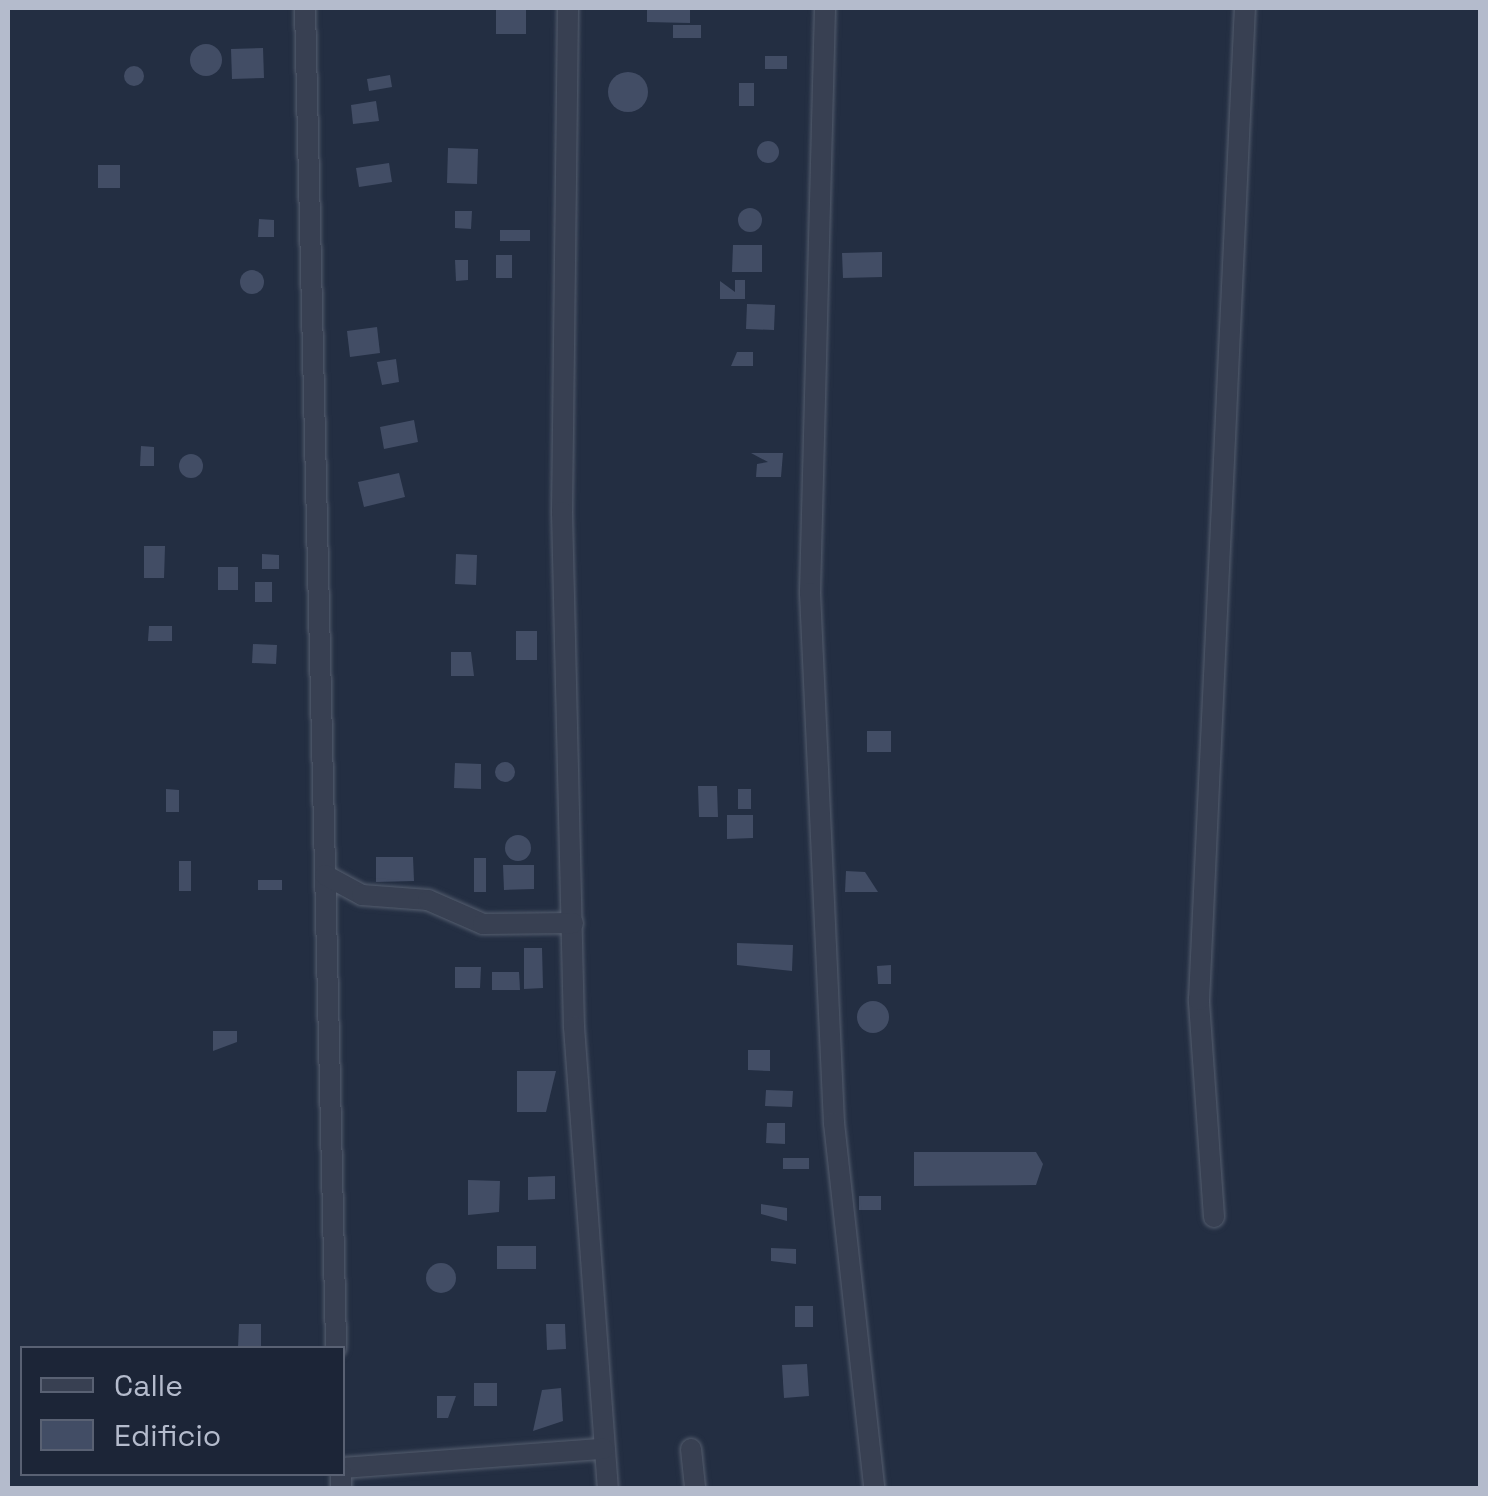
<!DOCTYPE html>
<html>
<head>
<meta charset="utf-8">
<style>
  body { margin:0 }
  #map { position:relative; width:1488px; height:1496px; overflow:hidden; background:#232e42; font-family:"Space Grotesk",sans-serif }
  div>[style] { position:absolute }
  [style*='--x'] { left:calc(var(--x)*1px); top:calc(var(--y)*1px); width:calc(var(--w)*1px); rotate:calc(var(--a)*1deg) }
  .building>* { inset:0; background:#424d65 }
  .round { border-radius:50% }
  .roads { filter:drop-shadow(0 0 2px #555e6f) drop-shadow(0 0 2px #555e6f) }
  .street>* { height:20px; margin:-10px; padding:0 10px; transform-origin:10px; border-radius:10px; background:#384052 }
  span { translate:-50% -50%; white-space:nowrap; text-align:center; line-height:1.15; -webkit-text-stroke:9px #1c2537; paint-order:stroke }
  .frame { position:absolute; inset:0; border:10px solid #b4bbcc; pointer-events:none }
  .legend { position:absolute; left:20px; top:1346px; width:325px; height:130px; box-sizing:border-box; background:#1c2537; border:2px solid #596173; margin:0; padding:12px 18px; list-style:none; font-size:30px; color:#b4bbcc }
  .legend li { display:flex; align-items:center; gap:20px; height:50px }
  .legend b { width:50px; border:2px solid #596173 }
</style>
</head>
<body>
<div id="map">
  <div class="building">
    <i style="clip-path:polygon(496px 8px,526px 8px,526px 34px,496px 34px)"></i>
    <i style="clip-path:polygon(647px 8px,690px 8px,690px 23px,647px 22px)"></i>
    <i style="clip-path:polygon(673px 25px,701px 25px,701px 38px,673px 38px)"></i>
    <i class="round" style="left:190px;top:44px;width:32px;height:32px"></i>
    <i style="clip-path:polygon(263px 48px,264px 78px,232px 79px,231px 49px)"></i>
    <i style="clip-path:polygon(765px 56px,787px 56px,787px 69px,765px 69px)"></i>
    <i class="round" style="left:124px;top:66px;width:20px;height:20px"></i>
    <i class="round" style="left:608px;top:72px;width:40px;height:40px"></i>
    <i style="clip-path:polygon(390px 75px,392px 87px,369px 91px,367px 79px)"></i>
    <i style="clip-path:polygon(739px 83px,754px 83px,754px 106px,739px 106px)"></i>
    <i style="clip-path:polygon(376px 101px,379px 121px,353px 124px,351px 105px)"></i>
    <i class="round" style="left:757px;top:141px;width:22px;height:22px"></i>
    <i style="clip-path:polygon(448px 148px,478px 149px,477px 184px,447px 183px)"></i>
    <i style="clip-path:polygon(389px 163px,392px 182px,359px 187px,356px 168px)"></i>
    <i style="clip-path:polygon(98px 165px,120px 165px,120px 188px,98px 188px)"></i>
    <i class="round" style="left:738px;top:208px;width:24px;height:24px"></i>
    <i style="clip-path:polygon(455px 211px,472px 211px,471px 229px,455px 228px)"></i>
    <i style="clip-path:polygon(259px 219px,274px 220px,274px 237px,258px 237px)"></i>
    <i style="clip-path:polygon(500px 230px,530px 230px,530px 241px,500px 241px)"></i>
    <i style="clip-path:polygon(733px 245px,762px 245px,762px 272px,732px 272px)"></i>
    <i style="clip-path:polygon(882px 252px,882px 277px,843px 278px,842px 253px)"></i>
    <i style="clip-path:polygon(496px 255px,512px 255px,512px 278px,496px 278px)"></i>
    <i style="clip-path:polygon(455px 260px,468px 260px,468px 280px,456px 281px)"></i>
    <i class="round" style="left:240px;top:270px;width:24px;height:24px"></i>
    <i style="clip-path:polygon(735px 280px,745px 280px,745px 299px,720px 299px,720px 281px,735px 292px)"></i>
    <i style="clip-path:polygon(747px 304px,775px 305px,774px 330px,746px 329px)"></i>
    <i style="clip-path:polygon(377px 327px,380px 353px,350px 357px,347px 331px)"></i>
    <i style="clip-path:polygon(737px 352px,753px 352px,753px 366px,731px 366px)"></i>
    <i style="clip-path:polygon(396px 359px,399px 382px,382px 385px,377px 362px)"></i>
    <i style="clip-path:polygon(414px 420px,418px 442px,384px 449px,380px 427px)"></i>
    <i style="clip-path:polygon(141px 446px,154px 447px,154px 466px,140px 466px)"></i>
    <i style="clip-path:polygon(751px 453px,783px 453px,781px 477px,756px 477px,757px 464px,768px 462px)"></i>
    <i class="round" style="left:179px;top:454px;width:24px;height:24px"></i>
    <i style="clip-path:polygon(399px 473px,405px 497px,364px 507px,358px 482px)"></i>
    <i style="clip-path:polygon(144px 546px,165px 546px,164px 578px,144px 578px)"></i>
    <i style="clip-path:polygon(262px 554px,279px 555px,279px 569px,262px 569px)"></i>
    <i style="clip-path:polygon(456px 554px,477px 555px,476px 585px,455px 584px)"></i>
    <i style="clip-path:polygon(218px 567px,238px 567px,238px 590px,218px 590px)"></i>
    <i style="clip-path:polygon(255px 582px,272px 582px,272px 602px,255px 602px)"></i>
    <i style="clip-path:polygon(149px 626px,172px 626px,172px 641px,148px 641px)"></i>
    <i style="clip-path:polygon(516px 631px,537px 631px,537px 660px,516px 660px)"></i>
    <i style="clip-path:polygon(253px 644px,277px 645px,276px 664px,252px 663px)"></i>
    <i style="clip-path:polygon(451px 652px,471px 652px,474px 676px,451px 676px)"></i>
    <i style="clip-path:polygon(867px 731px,891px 731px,891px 752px,867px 752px)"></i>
    <i class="round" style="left:495px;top:762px;width:20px;height:20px"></i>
    <i style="clip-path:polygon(455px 763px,481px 764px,481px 789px,454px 788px)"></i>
    <i style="clip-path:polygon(698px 786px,717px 786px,718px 817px,699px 817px)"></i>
    <i style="clip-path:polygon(166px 789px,179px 790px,179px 812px,166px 812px)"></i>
    <i style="clip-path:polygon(738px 789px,751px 789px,751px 809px,738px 809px)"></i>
    <i style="clip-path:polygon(727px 815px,753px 815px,753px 838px,727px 839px)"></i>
    <i class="round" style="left:505px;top:835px;width:26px;height:26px"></i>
    <i style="clip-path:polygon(376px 857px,413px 857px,414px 881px,376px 882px)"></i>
    <i style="clip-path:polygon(474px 858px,486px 858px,486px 892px,474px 892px)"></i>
    <i style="clip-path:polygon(179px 861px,191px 861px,191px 891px,179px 891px)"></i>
    <i style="clip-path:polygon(503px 865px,534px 865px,534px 889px,504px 890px)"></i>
    <i style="clip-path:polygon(846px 871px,865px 872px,878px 892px,845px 892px)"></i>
    <i style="clip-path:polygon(258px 880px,282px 880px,282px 890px,258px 890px)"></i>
    <i style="clip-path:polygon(737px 943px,793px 945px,792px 971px,737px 965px)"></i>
    <i style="clip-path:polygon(524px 948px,542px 948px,543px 988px,524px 989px)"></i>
    <i style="clip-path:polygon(891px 965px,891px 984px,878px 984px,877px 966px)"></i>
    <i style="clip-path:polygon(455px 967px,481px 967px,480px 988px,455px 988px)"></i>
    <i style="clip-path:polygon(492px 972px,519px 972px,520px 990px,492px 990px)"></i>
    <i class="round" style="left:857px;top:1001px;width:32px;height:32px"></i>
    <i style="clip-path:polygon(213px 1031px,237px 1031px,237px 1042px,213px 1051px)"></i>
    <i style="clip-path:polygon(748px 1050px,770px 1050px,770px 1071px,748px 1070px)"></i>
    <i style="clip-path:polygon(517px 1071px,556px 1071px,546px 1112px,517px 1112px)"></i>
    <i style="clip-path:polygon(766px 1090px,793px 1091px,792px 1107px,765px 1106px)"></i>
    <i style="clip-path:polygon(767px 1123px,785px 1123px,785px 1144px,766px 1143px)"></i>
    <i style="clip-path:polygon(914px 1152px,1036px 1152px,1043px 1164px,1036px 1185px,914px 1186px)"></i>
    <i style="clip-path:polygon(783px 1158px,809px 1158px,809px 1169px,783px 1169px)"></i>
    <i style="clip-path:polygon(555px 1176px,555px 1199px,528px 1200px,528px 1177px)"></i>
    <i style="clip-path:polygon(468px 1180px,500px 1181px,499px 1212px,468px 1215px)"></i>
    <i style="clip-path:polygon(859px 1196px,881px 1196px,881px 1210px,859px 1210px)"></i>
    <i style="clip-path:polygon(761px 1204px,787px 1208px,787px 1221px,761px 1214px)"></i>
    <i style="clip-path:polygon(497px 1246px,536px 1246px,536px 1269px,497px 1269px)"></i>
    <i style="clip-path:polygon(771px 1248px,796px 1249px,796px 1264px,771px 1261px)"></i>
    <i class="round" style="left:426px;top:1263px;width:30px;height:30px"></i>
    <i style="clip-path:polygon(795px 1306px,813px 1306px,813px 1327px,795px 1327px)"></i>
    <i style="clip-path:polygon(239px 1324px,261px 1324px,261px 1348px,238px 1348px)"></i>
    <i style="clip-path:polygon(546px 1324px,565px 1324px,566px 1349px,547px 1350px)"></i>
    <i style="clip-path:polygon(807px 1364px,809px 1396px,784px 1398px,782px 1365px)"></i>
    <i style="clip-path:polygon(474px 1383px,497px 1383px,497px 1406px,474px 1406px)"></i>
    <i style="clip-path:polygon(561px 1388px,563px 1421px,533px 1431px,542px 1390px)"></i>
    <i style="clip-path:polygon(437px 1396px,456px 1396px,448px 1418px,437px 1418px)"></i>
  </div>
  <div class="roads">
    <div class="street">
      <i style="--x:305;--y:8;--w:1340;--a:88.67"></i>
      <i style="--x:568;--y:8;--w:504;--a:90.68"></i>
      <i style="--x:562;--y:512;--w:515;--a:88.67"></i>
      <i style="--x:574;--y:1027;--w:462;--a:85.8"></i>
      <i style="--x:825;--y:8;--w:585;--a:91.47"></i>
      <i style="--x:810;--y:593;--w:531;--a:87.41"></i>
      <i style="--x:834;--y:1123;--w:367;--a:83.7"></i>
      <i style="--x:325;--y:875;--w:42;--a:28.4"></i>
      <i style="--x:362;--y:895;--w:66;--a:4.3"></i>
      <i style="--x:428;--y:900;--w:60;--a:23.6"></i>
      <i style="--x:483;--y:924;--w:90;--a:-0.6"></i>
      <i style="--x:1214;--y:1217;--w:218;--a:-94"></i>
      <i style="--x:1199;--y:1000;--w:993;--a:-87.35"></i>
      <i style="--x:691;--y:1449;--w:39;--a:84"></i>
      <i style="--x:342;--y:1468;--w:262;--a:-4.2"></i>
      <i style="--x:341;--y:1474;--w:14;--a:90"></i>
    </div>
  </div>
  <div class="frame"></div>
  <ul class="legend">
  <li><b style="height:12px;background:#384052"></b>Calle</li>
  <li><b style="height:28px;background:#424d65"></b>Edificio</li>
  </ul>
</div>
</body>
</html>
